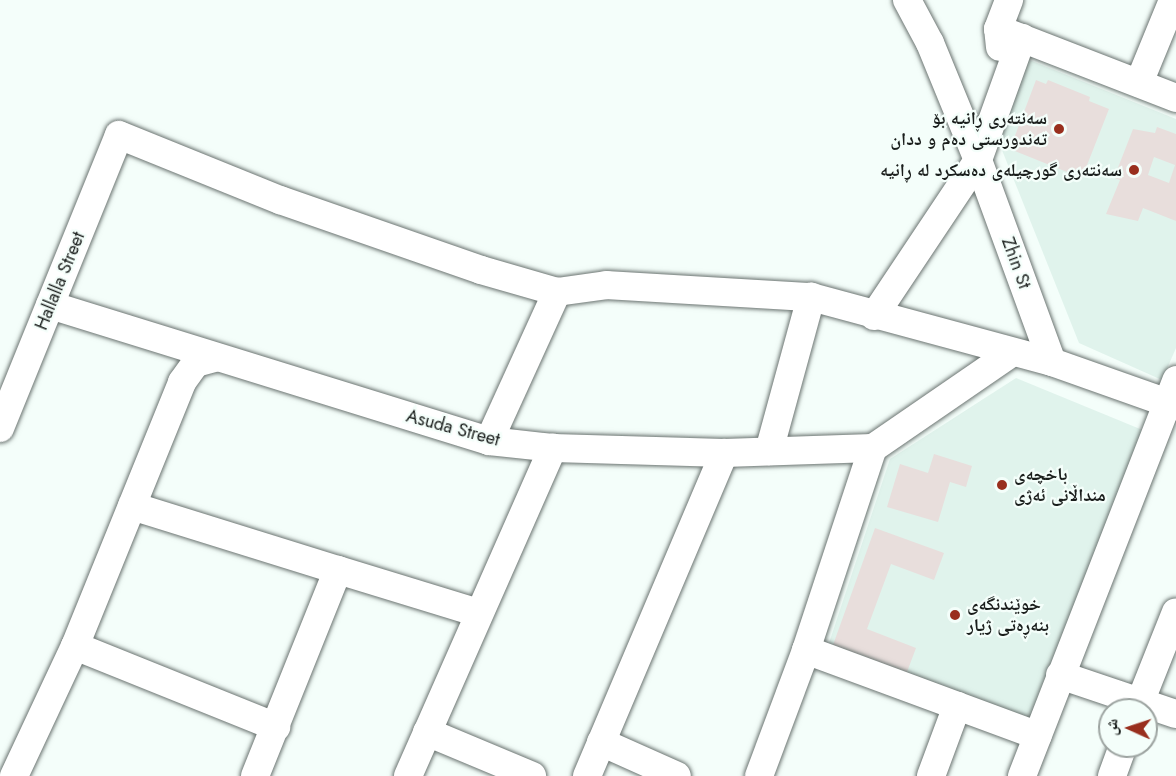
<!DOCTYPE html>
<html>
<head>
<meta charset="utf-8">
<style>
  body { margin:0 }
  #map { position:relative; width:1176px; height:776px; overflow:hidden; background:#f4fefa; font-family:Jost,"Noto Naskh Arabic",sans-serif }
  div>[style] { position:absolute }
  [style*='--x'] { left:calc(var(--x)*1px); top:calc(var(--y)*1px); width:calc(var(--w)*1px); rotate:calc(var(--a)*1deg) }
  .built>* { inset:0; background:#e0f3ec }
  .building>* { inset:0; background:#e8dedc }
  .roads { filter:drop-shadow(0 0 2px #6b7471) drop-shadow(0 0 2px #6b7471) }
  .minor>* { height:28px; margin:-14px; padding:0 14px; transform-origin:14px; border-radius:14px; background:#fff }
  .dots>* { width:16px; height:16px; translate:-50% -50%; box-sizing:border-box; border:3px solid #f4fefa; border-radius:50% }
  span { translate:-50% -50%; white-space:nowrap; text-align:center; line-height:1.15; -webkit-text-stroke:4.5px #f4fefa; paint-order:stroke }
  .poi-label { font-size:18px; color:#1a1e1c; font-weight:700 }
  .right { translate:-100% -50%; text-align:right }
  .left { translate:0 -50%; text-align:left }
  .street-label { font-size:18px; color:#1a1e1c }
  .north { position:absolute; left:1098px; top:698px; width:60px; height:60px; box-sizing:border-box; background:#f4fefa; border:2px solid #9da4a1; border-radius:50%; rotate:273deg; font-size:16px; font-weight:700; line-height:24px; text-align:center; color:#1a1e1c }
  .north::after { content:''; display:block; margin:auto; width:21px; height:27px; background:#992f1e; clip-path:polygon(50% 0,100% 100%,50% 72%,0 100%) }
</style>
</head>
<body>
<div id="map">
  <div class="built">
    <i style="clip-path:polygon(1027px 59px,1176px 119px,1176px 348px,1162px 380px,1079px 343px,996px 135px)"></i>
    <i style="clip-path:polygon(1016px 378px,1145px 431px,1030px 722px,828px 646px,890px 459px)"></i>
  </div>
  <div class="building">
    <i style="clip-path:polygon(1036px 80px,1046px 84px,1048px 80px,1090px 97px,1089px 101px,1109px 109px,1082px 178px,1010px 149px)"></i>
    <i style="clip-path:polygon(evenodd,1157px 127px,1176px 134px,1176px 221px,1143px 208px,1138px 221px,1106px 214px,1120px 180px,1114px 178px,1133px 129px,1155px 133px,1157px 127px,1154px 157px,1175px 165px,1169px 183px,1148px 175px,1154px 157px)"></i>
    <i style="clip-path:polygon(934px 454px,972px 466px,966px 487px,950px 482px,938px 522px,887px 507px,900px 464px,928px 473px)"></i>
    <i style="clip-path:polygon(875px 528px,944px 553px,934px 580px,891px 564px,867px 629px,916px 648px,907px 672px,833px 645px)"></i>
  </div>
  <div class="roads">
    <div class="minor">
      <i style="--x:907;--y:0;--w:49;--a:61.9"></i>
      <i style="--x:930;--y:43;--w:126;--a:67.7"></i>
      <i style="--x:978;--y:160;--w:215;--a:69.9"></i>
      <i style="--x:1052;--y:362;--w:132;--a:19.5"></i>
      <i style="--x:998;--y:29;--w:191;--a:21.2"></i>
      <i style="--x:1000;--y:47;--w:18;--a:-96"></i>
      <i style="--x:998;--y:29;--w:31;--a:-69"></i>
      <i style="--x:1139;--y:83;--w:90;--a:-67.7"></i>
      <i style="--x:50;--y:305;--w:460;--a:17.2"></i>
      <i style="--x:489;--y:441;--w:64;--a:6.2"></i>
      <i style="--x:553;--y:448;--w:171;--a:1.7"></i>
      <i style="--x:724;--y:453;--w:149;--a:-1.9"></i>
      <i style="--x:874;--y:316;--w:187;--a:-56.3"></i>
      <i style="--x:978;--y:160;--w:130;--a:-70.2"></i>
      <i style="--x:0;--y:428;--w:316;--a:-67.9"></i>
      <i style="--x:119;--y:135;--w:174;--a:22"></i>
      <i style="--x:280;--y:200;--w:213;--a:19.2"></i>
      <i style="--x:481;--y:270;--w:79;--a:16.1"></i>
      <i style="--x:557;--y:292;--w:50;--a:-8"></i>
      <i style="--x:607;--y:285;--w:204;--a:3.4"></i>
      <i style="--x:811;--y:297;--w:250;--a:15.1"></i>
      <i style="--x:489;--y:441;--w:164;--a:-65.5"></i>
      <i style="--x:769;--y:451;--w:160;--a:-74.7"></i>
      <i style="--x:132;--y:506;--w:216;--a:17.3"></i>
      <i style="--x:75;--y:646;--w:217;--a:21.9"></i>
      <i style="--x:806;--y:650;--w:247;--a:20.3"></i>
      <i style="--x:1060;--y:675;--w:122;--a:18.6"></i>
      <i style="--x:1137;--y:710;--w:105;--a:-68.3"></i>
      <i style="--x:427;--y:732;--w:114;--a:22.7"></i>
      <i style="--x:601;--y:742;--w:83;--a:24.1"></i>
      <i style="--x:14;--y:776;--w:144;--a:-64.9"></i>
      <i style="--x:75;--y:646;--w:285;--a:-67.9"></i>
      <i style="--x:182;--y:382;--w:24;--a:-54"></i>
      <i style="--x:196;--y:363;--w:20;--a:-15"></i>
      <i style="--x:255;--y:776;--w:222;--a:-68.1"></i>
      <i style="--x:338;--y:570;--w:147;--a:17"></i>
      <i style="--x:408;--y:776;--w:359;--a:-66.2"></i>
      <i style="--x:587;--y:776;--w:351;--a:-67"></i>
      <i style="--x:759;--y:776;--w:134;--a:-69.5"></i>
      <i style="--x:806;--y:650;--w:213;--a:-71.7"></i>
      <i style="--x:873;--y:448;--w:168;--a:-34.5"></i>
      <i style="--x:931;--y:776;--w:75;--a:-69.6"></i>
      <i style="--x:1022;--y:776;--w:425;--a:-68.7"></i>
      <i style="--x:1112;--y:776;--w:32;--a:-70"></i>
    </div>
  </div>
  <div class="dots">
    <i style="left:1059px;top:129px;background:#992f1e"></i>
    <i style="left:1134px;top:170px;background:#992f1e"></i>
    <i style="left:1002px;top:485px;background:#992f1e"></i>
    <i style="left:955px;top:615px;background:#992f1e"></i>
  </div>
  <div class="poi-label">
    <span class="right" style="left:1047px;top:129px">سەنتەری ڕانیە بۆ<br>تەندورستی دەم و ددان</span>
    <span class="right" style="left:1122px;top:170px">سەنتەری گورچیلەی دەسکرد لە ڕانیە</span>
    <span class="left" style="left:1014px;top:485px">باخچەی<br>منداڵانی ئەژی</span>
    <span class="left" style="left:967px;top:615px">خوێندنگەی<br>بنەڕەتی ژیار</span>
  </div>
  <div class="street-label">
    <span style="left:1016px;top:263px;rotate:70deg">Zhin St</span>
    <span style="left:60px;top:281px;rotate:-68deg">Hallalla Street</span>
    <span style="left:453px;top:428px;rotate:15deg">Asuda Street</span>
  </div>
  <div class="north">ش</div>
</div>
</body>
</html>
